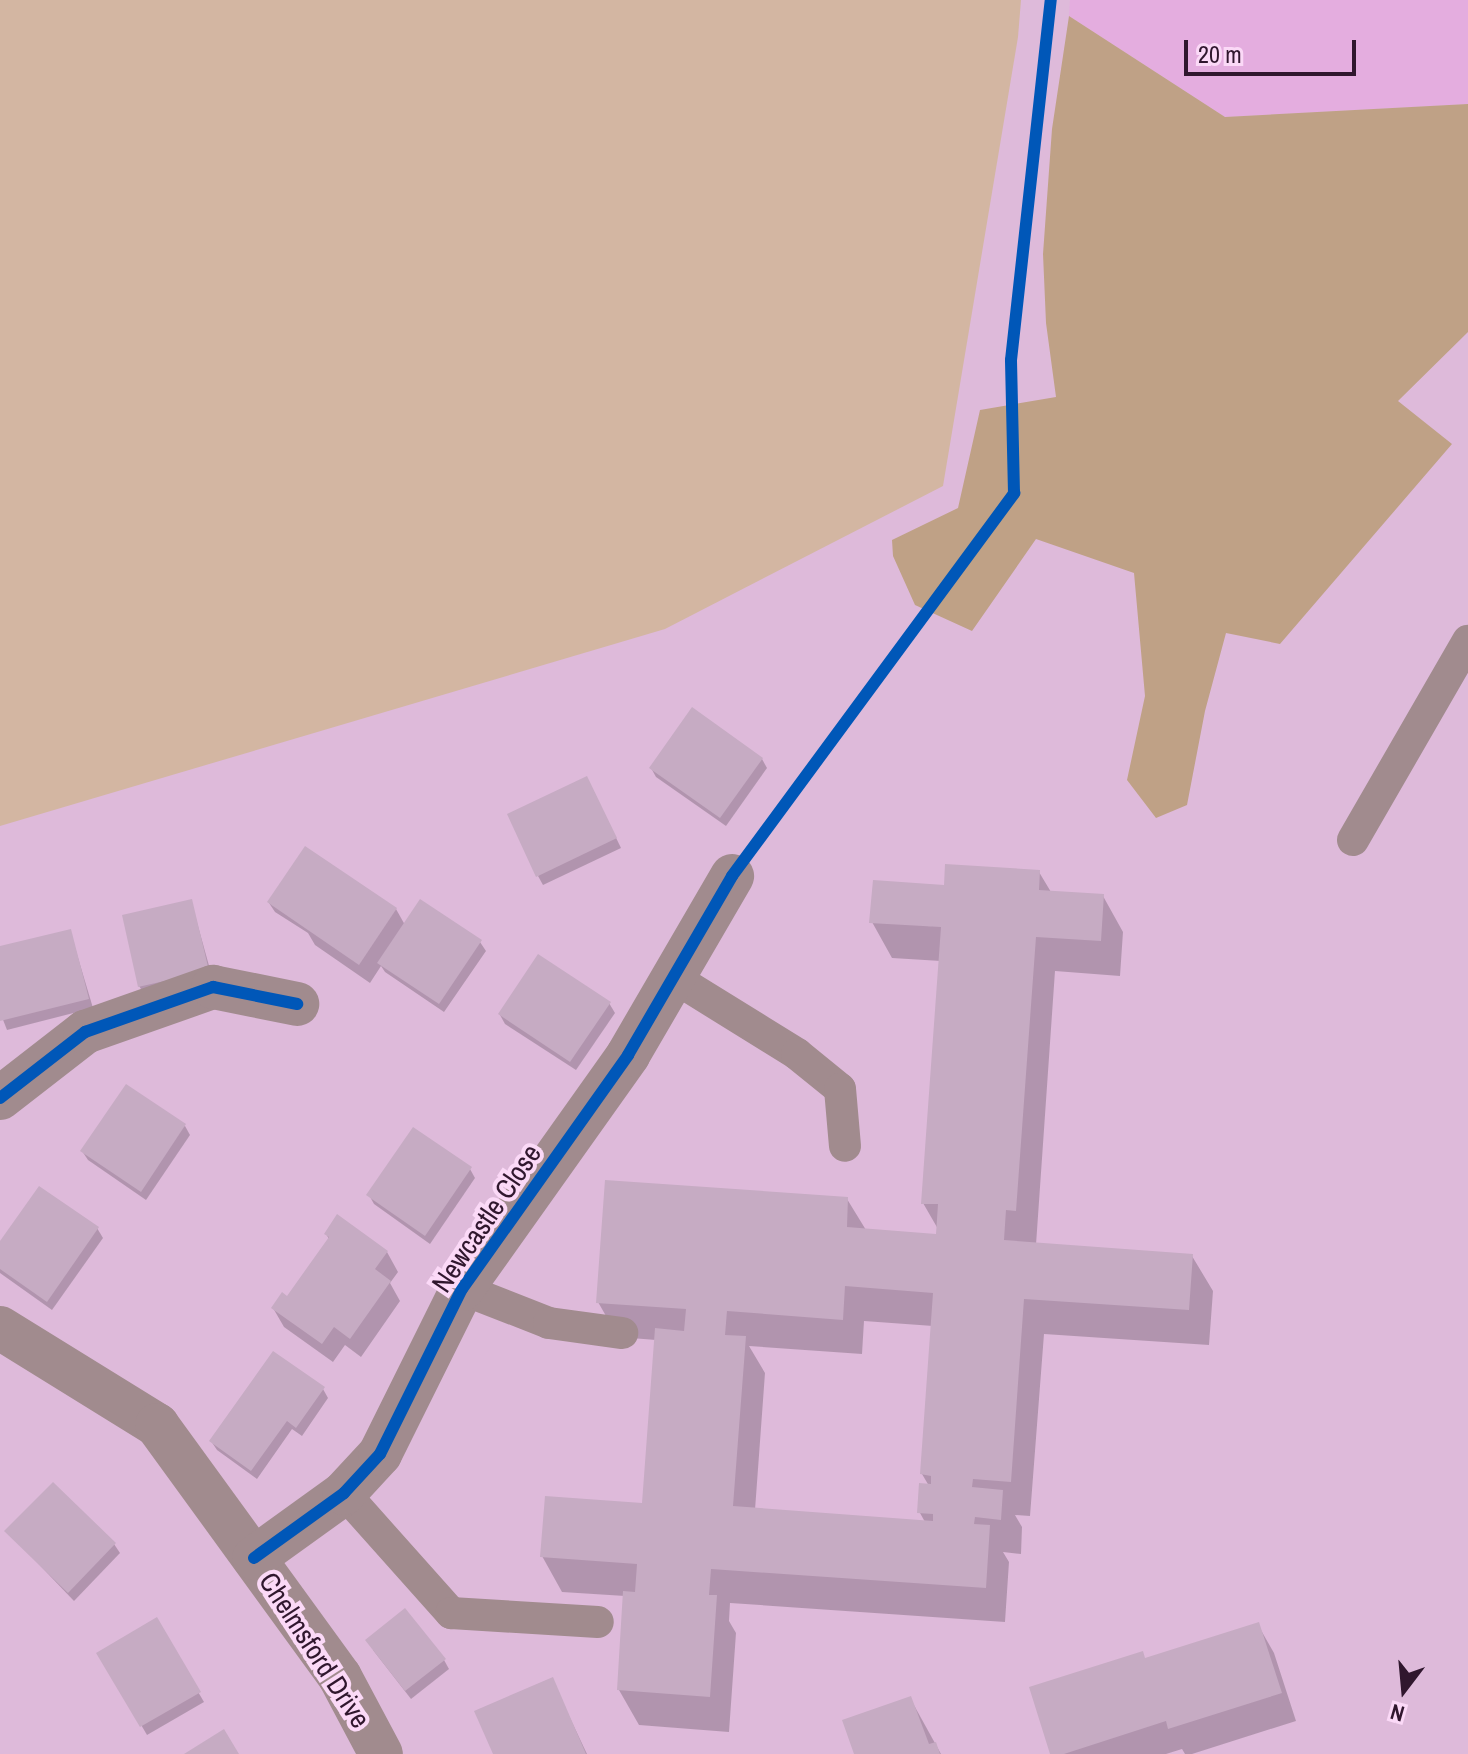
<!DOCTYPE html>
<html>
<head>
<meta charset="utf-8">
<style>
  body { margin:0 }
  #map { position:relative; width:1468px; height:1754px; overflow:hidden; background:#debada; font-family:"Archivo Narrow",sans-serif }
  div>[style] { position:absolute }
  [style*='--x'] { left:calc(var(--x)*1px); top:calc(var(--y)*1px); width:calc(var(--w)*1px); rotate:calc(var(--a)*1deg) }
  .built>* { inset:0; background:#e4addf }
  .green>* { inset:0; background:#d3b6a2 }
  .forest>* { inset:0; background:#bfa186 }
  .shadow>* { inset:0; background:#0003 }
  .building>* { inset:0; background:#c6abc3 }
  .service>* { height:32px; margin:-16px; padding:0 16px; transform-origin:16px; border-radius:16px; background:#a18b8e }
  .minor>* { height:44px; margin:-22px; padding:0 22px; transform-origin:22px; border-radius:22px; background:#a18b8e }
  .cycleway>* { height:12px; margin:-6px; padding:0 6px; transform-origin:6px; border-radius:6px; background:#0057b8 }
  span { translate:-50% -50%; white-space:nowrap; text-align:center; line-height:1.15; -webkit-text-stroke:8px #fbd9f7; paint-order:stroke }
  .street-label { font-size:28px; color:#30172e }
  .north { position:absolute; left:1364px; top:1650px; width:80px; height:80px; -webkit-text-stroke:6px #fbd9f7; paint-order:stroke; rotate:196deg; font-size:22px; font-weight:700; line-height:32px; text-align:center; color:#30172e }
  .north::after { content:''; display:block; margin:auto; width:28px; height:36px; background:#30172e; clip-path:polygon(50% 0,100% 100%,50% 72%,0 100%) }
  .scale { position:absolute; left:1184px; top:40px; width:172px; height:36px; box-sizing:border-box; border:4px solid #30172e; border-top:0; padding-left:10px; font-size:24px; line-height:28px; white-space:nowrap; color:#30172e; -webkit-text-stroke:6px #fbd9f7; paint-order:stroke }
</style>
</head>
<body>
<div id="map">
  <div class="built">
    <i style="clip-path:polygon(1070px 0,1468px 0,1468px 104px,1225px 117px,1069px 16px)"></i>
  </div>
  <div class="green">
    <i style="clip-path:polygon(0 0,1021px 0,1018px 37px,943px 486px,665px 629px,0 826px)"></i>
  </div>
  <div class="forest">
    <i style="clip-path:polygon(1069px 16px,1225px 117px,1468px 104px,1468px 332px,1398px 401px,1452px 444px,1280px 644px,1226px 633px,1205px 711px,1187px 805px,1156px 818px,1127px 780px,1145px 696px,1134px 573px,1036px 539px,972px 631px,915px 605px,893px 556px,892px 540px,958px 508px,980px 410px,1056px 397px,1046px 323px,1043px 254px,1052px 129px)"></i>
  </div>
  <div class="shadow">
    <i style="clip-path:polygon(762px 759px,767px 768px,726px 826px,656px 777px,651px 768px)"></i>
    <i style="clip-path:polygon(592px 788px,621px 848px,543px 885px,538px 876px)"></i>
    <i style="clip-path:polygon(evenodd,1039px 872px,1051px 892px,1103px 896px,1123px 932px,1120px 976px,1055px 971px,1036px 1245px,1192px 1256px,1213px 1291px,1209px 1345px,1044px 1334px,1030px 1516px,1015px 1515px,1022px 1527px,1021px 1554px,1003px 1552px,1009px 1562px,1005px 1622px,730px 1603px,729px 1621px,736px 1633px,729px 1732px,639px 1725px,619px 1690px,625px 1596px,562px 1592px,542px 1556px,644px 1505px,656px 1340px,618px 1337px,598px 1302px,847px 1199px,866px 1230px,938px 1236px,938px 1229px,923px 1203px,941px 961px,892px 958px,872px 922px,946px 887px,1039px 872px,864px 1321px,933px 1326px,922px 1474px,929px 1486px,920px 1513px,925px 1522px,755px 1510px,765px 1373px,749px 1346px,862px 1354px,864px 1321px)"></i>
    <i style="clip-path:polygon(191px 901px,213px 980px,145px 995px,139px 986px)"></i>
    <i style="clip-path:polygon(269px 903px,396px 909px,405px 925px,480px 942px,486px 951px,444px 1012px,385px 972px,381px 966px,370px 983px,315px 945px,308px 933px,275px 912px)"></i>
    <i style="clip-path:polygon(70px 931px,93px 1008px,7px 1030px,0 1012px,0 948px)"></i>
    <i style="clip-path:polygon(609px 1003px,615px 1013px,576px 1070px,505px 1024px,500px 1015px)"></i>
    <i style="clip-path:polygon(185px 1126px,190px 1135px,146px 1200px,88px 1160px,82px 1151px)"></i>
    <i style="clip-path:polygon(470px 1169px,475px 1178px,430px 1244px,374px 1204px,369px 1195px)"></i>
    <i style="clip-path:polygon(97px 1228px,103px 1238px,52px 1310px,0 1273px,0 1245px)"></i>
    <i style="clip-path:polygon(326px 1234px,387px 1252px,398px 1272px,390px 1283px,400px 1301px,361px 1357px,345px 1345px,333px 1362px,284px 1327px,273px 1308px,287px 1298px,329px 1239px)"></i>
    <i style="clip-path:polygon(323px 1389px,328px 1398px,302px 1436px,292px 1429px,257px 1479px,217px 1450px,211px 1441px)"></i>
    <i style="clip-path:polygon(7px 1531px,114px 1544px,120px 1553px,74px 1601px)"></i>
    <i style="clip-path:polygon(156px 1620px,204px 1702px,147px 1735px,99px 1653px)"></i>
    <i style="clip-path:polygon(1258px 1625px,1274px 1653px,1296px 1721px,1192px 1754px,1185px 1754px,1182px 1749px,1166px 1754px,1052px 1754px,1146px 1660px)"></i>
    <i style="clip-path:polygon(373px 1650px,444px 1660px,449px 1669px,411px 1699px)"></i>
    <i style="clip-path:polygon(552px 1680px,587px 1754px,495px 1754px)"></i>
    <i style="clip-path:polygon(910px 1698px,941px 1754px,856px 1754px)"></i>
  </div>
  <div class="building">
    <i style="clip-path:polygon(692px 707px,763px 758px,720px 818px,649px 768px)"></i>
    <i style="clip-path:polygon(587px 776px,617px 838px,536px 877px,507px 814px)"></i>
    <i style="clip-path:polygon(305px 846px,397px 908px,359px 965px,267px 902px)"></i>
    <i style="clip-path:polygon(evenodd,945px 864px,1040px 870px,1039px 890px,1104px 894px,1101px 941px,1036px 937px,1016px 1211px,1006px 1210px,1004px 1240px,1193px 1254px,1189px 1310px,1024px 1299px,1011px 1482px,973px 1479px,972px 1487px,1003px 1490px,1001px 1520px,975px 1517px,974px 1524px,990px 1525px,986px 1588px,711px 1569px,709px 1595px,717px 1595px,710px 1697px,617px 1690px,623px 1591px,635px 1592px,637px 1564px,540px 1557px,545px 1496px,642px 1503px,655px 1328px,684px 1331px,686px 1309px,596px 1303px,605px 1180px,848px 1197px,847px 1227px,936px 1234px,938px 1204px,921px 1204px,941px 927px,869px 923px,873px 880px,944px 885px,945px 864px,845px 1286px,933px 1293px,920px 1474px,931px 1476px,931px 1484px,919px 1483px,917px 1513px,933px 1514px,933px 1521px,733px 1506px,746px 1336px,725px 1335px,727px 1311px,843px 1320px,845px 1286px)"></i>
    <i style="clip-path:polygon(192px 899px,209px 971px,138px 987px,122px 915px)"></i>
    <i style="clip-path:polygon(420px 899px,482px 940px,439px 1004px,377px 963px)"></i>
    <i style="clip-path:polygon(71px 929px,89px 999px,0 1021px,0 946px)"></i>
    <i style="clip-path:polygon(538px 954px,611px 1002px,570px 1062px,498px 1014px)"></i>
    <i style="clip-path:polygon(126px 1084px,186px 1124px,141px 1192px,80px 1151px)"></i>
    <i style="clip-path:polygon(413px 1127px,472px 1167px,425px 1236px,366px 1195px)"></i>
    <i style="clip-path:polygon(39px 1186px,99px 1227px,47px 1302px,0 1269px,0 1241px)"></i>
    <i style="clip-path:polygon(337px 1214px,388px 1251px,375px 1269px,391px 1281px,350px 1339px,334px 1327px,322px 1344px,271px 1308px,282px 1292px,287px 1296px,309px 1265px,329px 1237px,324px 1234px)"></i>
    <i style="clip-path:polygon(273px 1351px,325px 1387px,296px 1428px,287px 1421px,251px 1471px,209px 1441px)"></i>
    <i style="clip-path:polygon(53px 1482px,116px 1543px,68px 1593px,4px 1531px)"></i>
    <i style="clip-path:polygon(405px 1608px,446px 1659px,405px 1691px,365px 1640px)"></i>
    <i style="clip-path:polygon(157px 1617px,201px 1692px,140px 1727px,96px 1653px)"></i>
    <i style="clip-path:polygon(1259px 1622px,1282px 1693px,1168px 1729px,1166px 1721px,1064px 1754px,1050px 1754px,1029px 1687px,1143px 1651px,1145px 1658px)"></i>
    <i style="clip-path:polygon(553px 1677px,586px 1754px,493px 1754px,474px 1711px)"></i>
    <i style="clip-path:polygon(911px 1696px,929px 1744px,936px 1742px,940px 1754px,854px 1754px,842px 1720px)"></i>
    <i style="clip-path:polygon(224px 1729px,239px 1754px,184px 1754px)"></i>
  </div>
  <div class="service">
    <i style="--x:1353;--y:840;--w:230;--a:-60"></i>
    <i style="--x:673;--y:977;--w:146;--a:31.8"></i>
    <i style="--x:797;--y:1054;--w:55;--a:39.1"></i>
    <i style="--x:840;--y:1089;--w:57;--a:85"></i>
    <i style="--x:462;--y:1289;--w:93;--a:21.3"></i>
    <i style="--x:549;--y:1323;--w:74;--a:7.8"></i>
    <i style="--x:344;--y:1493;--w:161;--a:48.3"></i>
    <i style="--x:451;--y:1613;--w:147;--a:3.5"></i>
  </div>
  <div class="minor">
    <i style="--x:0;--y:1098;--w:108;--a:-37.8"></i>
    <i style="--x:85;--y:1032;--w:136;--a:-19.4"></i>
    <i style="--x:213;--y:987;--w:86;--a:11.4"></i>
    <i style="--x:0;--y:1328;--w:185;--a:31.7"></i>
    <i style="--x:157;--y:1425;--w:311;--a:54"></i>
    <i style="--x:340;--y:1677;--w:87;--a:62"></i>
    <i style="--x:254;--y:1558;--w:111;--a:-35.8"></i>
    <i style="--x:344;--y:1493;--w:53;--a:-47.3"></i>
    <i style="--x:380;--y:1454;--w:184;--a:-63.6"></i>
    <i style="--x:462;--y:1289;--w:287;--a:-54.6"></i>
    <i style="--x:628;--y:1055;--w:207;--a:-59.8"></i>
  </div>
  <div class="cycleway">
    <i style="--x:0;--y:1098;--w:108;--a:-37.8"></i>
    <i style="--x:85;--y:1032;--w:136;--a:-19.4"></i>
    <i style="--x:213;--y:987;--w:86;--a:11.4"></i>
    <i style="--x:254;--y:1558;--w:111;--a:-35.8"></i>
    <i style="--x:344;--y:1493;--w:53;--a:-47.3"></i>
    <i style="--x:380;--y:1454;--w:184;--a:-63.6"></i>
    <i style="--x:462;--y:1289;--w:287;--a:-54.6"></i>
    <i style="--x:628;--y:1055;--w:207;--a:-59.8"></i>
    <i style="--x:732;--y:876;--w:476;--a:-53.6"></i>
    <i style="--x:1014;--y:493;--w:133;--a:-91.3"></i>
    <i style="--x:1011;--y:360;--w:362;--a:-83.7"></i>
  </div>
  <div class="street-label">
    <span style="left:486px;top:1218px;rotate:-56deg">Newcastle Close</span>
    <span style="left:315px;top:1650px;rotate:57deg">Chelmsford Drive</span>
  </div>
  <div class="north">N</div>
  <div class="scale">20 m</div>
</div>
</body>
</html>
